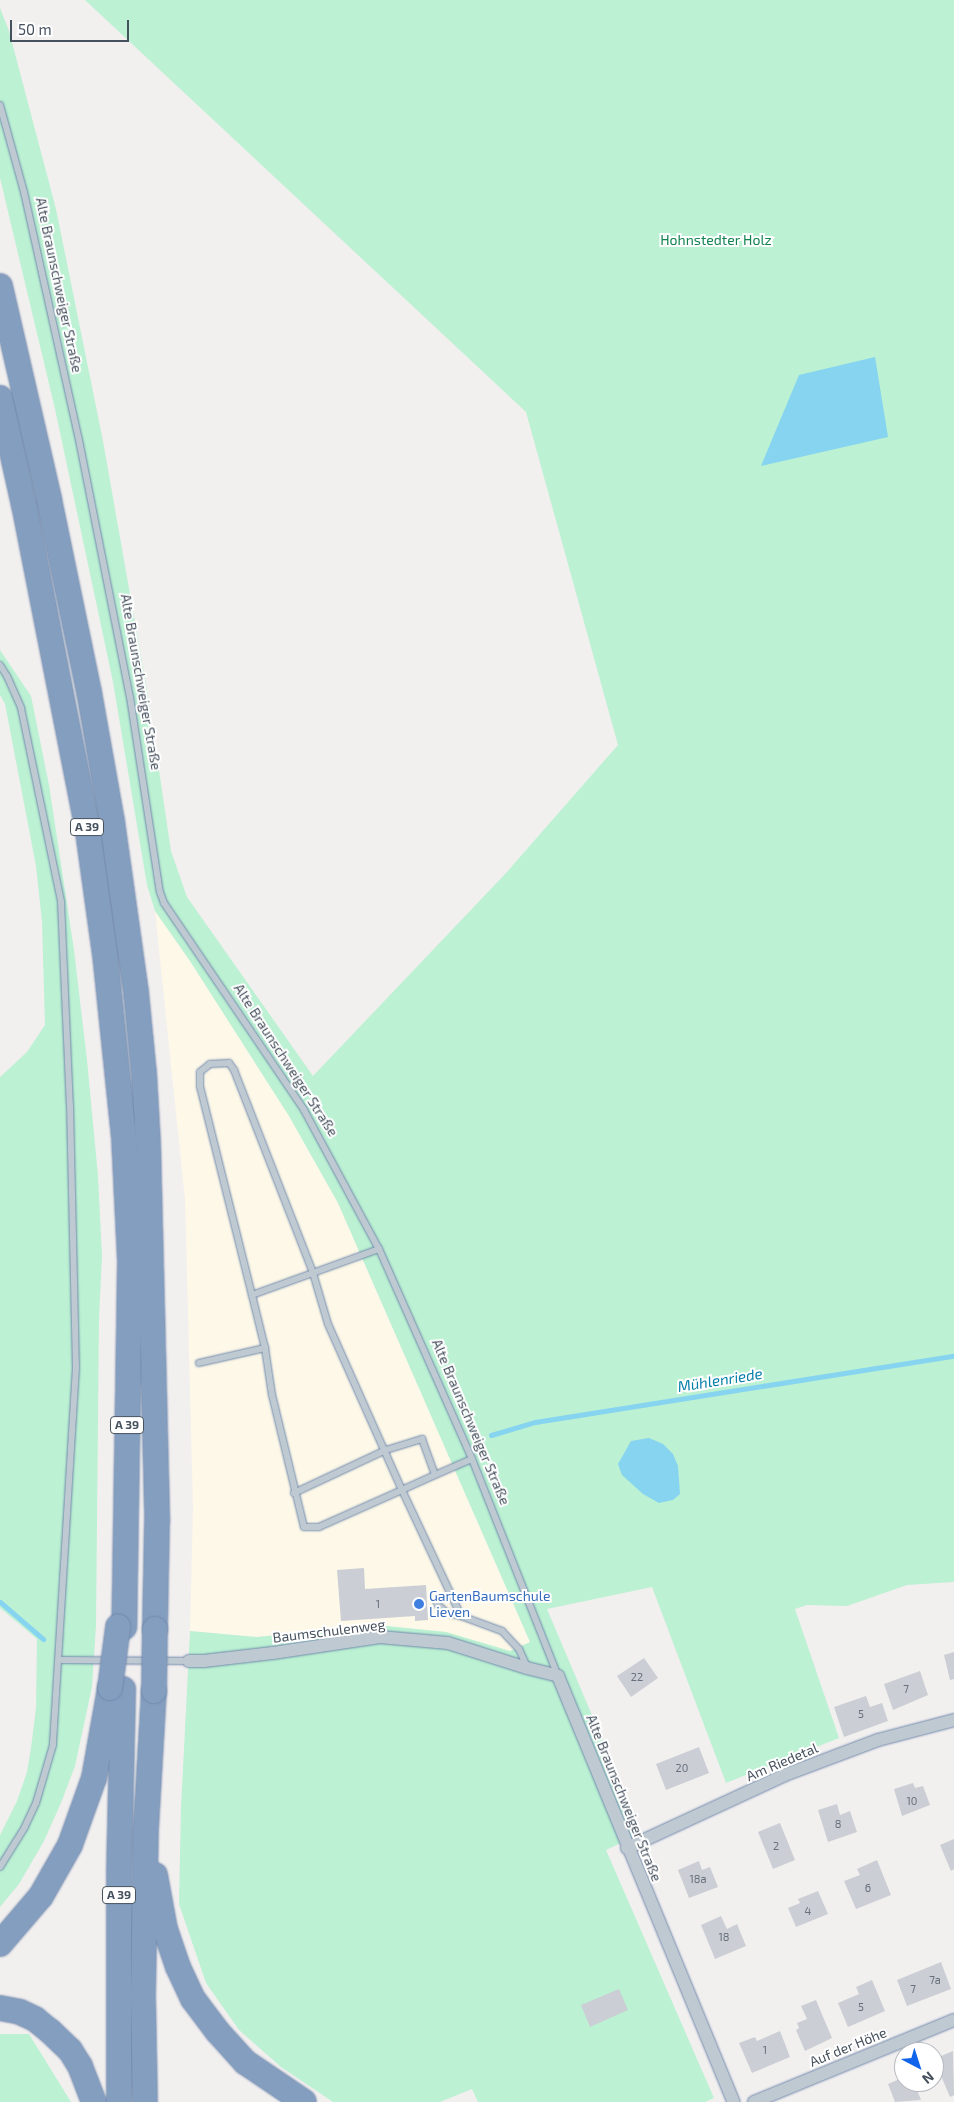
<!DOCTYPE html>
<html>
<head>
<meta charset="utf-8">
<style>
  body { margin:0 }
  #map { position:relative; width:954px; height:2102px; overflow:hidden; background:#f2efef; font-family:"Exo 2",sans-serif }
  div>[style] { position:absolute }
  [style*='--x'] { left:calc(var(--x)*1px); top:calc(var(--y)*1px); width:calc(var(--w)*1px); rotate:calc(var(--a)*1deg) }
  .commercial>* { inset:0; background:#fdf8e8 }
  .green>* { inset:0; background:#bcf1d3 }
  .water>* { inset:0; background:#86d4f0 }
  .stream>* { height:5px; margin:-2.5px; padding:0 2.5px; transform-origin:2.5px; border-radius:2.5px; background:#86d4f0 }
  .building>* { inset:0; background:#cbced4 }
  .roads { filter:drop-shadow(0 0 1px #7089ac) drop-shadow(0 0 1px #7089ac) }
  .lane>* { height:6px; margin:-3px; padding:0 3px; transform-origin:3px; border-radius:3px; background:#bfc9d2 }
  .street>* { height:12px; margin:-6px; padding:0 6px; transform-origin:6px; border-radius:6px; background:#bfc9d2 }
  .highway>* { height:24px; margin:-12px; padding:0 12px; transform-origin:12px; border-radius:12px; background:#849ec0 }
  .bridges { filter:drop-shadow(0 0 1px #7089ac) drop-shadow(0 0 1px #7089ac) }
  .highway-bridge>* { height:24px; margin:-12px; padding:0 12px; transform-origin:12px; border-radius:12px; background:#849ec0 }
  .dots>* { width:14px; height:14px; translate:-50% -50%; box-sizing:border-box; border:2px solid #fff; border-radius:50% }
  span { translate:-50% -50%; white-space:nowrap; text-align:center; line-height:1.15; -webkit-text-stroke:4px #fff; paint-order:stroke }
  .number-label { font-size:11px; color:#67707c }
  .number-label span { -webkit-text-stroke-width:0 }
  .shield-label span { padding:1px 4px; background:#fff; border:1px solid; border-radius:4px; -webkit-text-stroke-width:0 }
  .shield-label { font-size:12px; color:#46515e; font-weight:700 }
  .park-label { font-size:14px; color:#128351 }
  .street-label { font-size:14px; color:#46515e }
  .shop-label { font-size:14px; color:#366cbe }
  .left { translate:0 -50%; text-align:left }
  .water-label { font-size:15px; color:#067eaa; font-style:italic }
  .north { position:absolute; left:894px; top:2042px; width:50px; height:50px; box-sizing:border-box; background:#fff; border:1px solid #b5b9bf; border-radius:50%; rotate:140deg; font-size:14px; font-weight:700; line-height:20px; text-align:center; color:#46515e }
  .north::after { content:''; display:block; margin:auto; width:18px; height:22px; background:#1063eb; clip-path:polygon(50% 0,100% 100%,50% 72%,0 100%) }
  .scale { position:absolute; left:10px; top:20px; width:119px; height:22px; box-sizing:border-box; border:2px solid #46515e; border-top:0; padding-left:6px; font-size:15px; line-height:18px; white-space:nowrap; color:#46515e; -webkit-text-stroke:4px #fff; paint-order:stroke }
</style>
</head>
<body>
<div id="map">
  <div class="commercial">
    <i style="clip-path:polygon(155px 911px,190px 961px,289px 1116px,338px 1203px,530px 1642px,519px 1648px,510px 1651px,446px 1632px,377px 1625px,257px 1637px,190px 1631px,193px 1507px,185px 1200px)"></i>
  </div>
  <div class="green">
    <i style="clip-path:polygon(85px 0,954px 0,954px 1582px,907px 1585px,847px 1606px,807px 1605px,795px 1609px,839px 1738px,726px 1783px,652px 1587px,547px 1609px,642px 1833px,606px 1850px,714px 2098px,705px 2102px,478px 2102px,472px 2089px,440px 2102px,333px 2102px,281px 2067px,239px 2030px,206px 1983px,179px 1904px,181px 1807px,190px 1631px,257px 1637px,377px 1625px,446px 1632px,510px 1651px,530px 1642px,338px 1203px,289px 1116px,190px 961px,155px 911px,147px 885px,113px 682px,55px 409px,0 178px,0 8px,9px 31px,56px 209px,103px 441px,148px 696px,171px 851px,187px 897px,313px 1076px,507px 872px,618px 745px,526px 412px)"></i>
    <i style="clip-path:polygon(0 650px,31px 696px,49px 785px,74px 950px,87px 1060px,98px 1176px,102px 1256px,99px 1318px,96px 1625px,92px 1687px,75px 1766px,61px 1803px,44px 1841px,19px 1884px,0 1907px,0 1835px,17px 1801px,27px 1772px,31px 1748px,36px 1708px,37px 1639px,0 1608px,0 1077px,27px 1052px,45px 1025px,42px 922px,36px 866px,5px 704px,0 695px)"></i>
    <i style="clip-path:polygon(0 2034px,29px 2034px,71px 2102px,0 2102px)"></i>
  </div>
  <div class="water">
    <i style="clip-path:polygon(875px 357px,888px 437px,761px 466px,799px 375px)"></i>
    <i style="clip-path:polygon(649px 1438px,663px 1444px,673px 1454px,678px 1466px,680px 1494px,673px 1500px,659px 1503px,643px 1494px,622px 1475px,618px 1464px,631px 1441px)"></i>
  </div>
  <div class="stream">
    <i style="--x:491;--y:1435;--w:46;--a:-16.5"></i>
    <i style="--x:535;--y:1422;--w:424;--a:-9"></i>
    <i style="--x:0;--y:1602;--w:57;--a:40.7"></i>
  </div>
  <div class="building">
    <i style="clip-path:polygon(364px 1568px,365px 1589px,426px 1585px,428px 1620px,415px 1621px,415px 1616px,341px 1621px,337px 1570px)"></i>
    <i style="clip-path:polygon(954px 1652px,954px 1679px,950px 1680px,944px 1655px)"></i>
    <i style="clip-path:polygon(644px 1658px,658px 1678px,631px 1697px,617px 1676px)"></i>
    <i style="clip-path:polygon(920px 1671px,928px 1695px,893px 1710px,884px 1684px)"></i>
    <i style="clip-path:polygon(866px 1696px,870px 1707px,882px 1703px,888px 1721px,844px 1737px,834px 1707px)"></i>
    <i style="clip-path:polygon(699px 1747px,709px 1773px,666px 1790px,656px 1764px)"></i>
    <i style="clip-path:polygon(913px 1783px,915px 1788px,923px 1786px,930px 1805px,902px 1816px,894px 1789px)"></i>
    <i style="clip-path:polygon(837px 1804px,840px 1815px,850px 1811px,857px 1832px,828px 1842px,818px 1810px)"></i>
    <i style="clip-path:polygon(780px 1823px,795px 1860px,773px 1869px,758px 1832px)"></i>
    <i style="clip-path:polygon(954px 1839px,954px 1869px,951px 1871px,940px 1845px)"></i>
    <i style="clip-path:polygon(877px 1860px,891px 1895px,856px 1909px,844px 1881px,860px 1875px,857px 1869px)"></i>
    <i style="clip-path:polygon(699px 1861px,702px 1870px,710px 1867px,718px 1887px,689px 1898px,678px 1870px)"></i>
    <i style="clip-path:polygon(818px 1891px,828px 1914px,796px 1927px,788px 1908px,800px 1903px,798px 1899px)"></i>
    <i style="clip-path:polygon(721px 1916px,727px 1929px,737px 1924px,746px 1946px,715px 1959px,701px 1925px)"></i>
    <i style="clip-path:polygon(941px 1962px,951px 1989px,907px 2006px,897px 1980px)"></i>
    <i style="clip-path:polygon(872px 1980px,885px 2011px,848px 2027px,838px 2003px,859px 1994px,856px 1987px)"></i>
    <i style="clip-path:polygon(619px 1989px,628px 2010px,590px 2027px,581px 2005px)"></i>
    <i style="clip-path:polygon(816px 2000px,832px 2038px,805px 2051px,796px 2030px,799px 2028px,797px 2023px,807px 2019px,801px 2006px)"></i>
    <i style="clip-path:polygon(780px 2031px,790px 2057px,752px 2073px,739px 2043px,755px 2037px,757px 2041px)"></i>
    <i style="clip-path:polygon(953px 2051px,954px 2095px,950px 2097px,934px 2059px)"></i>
    <i style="clip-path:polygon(904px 2077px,904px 2082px,914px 2082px,921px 2100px,895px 2102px,888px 2084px)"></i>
  </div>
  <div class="roads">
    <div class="lane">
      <i style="--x:0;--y:105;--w:90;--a:74.6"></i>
      <i style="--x:24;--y:192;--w:259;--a:77.5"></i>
      <i style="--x:80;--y:445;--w:257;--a:78.8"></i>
      <i style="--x:130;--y:697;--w:197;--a:81.3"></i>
      <i style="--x:160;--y:892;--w:12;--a:70"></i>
      <i style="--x:164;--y:903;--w:250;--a:55.9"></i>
      <i style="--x:304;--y:1110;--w:158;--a:61.7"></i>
      <i style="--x:379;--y:1249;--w:230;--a:66.1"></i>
      <i style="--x:472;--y:1459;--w:233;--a:68.4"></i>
      <i style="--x:0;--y:665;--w:13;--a:58"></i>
      <i style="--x:7;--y:676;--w:35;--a:66"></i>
      <i style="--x:21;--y:708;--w:198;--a:78.3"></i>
      <i style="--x:61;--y:902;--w:203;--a:87.5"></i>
      <i style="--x:70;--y:1105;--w:262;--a:88.7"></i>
      <i style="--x:76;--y:1367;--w:379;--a:93.5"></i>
      <i style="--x:53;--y:1745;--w:60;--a:106.3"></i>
      <i style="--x:36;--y:1803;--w:26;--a:115"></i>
      <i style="--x:25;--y:1827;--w:47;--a:122"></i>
      <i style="--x:252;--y:1295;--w:135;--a:-19.9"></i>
      <i style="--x:199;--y:1363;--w:68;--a:-12.8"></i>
      <i style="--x:435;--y:1475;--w:36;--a:156"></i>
      <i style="--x:402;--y:1490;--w:91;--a:156"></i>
      <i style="--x:319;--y:1527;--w:15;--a:180"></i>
      <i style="--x:304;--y:1527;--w:136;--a:-103.6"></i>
      <i style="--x:272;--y:1395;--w:48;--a:-98.5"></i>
      <i style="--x:265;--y:1348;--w:55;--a:-103.8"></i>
      <i style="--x:252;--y:1295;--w:214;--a:-104"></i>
      <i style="--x:200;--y:1087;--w:15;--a:-90"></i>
      <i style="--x:200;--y:1072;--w:13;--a:-39"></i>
      <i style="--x:210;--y:1064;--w:19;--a:-3"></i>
      <i style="--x:229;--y:1063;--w:9;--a:54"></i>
      <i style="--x:234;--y:1070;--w:218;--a:68.7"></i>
      <i style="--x:313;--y:1273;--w:53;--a:73.6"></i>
      <i style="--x:328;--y:1324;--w:182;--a:66"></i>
      <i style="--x:402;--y:1490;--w:139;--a:64.9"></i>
      <i style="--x:294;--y:1493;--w:102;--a:-25.1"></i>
      <i style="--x:386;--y:1450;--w:38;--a:-17"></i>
      <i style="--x:422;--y:1439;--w:38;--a:70"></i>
      <i style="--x:435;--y:1475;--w:40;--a:-23.4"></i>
      <i style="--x:437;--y:1604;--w:13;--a:42"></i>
      <i style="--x:447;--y:1613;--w:14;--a:12"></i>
      <i style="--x:461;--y:1616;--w:44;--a:20.1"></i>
      <i style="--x:502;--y:1631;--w:25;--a:47"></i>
      <i style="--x:519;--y:1649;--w:20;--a:66"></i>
      <i style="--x:60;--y:1660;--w:129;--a:0.4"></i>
    </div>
    <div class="street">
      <i style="--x:189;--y:1661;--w:15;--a:0"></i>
      <i style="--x:204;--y:1661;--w:69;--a:-6.6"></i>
      <i style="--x:273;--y:1653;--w:108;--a:-8.5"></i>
      <i style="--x:380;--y:1637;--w:68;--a:5"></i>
      <i style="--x:448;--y:1643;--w:83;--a:17.6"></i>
      <i style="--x:527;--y:1668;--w:32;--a:14"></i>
      <i style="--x:558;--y:1676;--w:461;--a:67.6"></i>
      <i style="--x:627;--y:1848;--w:174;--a:-24.8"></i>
      <i style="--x:785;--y:1775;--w:99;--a:-20.6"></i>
      <i style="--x:878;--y:1740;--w:79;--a:-14.7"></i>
      <i style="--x:754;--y:2102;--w:216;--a:-22.3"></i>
    </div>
    <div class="highway">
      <i style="--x:0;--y:286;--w:219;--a:77"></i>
      <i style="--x:49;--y:499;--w:197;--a:78.3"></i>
      <i style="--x:89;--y:692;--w:131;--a:79.9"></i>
      <i style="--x:112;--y:821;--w:173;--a:82"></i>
      <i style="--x:136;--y:992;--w:81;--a:84.4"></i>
      <i style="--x:144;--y:1073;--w:69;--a:86.7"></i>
      <i style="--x:148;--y:1142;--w:380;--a:88.6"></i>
      <i style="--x:157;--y:1522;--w:107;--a:91.1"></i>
      <i style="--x:0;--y:398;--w:110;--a:77.4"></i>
      <i style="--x:24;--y:505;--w:326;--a:78.9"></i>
      <i style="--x:87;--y:825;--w:130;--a:82.1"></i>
      <i style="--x:105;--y:954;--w:185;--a:84.1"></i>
      <i style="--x:124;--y:1138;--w:124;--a:87.2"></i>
      <i style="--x:130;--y:1262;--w:365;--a:90.9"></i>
      <i style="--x:155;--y:1875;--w:55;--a:79.5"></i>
      <i style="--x:165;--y:1929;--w:40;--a:71.1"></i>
      <i style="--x:178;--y:1967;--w:35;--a:65"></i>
      <i style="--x:193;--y:1999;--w:40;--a:53"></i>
      <i style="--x:217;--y:2031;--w:42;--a:47.9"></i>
      <i style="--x:245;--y:2062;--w:71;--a:34.1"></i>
      <i style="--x:0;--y:1944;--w:63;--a:-49.5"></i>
      <i style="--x:41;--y:1896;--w:59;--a:-60.4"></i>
      <i style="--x:70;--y:1845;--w:71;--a:-70.3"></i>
      <i style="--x:94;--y:1778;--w:91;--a:-79.9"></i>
      <i style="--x:0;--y:2008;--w:20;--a:11"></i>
      <i style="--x:20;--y:2012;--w:17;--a:25"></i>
      <i style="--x:35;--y:2019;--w:19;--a:39"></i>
      <i style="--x:50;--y:2031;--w:28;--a:44"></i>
      <i style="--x:70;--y:2050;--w:19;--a:58"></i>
      <i style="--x:80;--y:2066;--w:39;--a:69"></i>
      <i style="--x:119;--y:2102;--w:230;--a:-90"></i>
      <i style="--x:119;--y:1872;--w:183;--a:-88.7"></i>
      <i style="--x:145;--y:2102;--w:108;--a:-91.1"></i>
      <i style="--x:143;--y:1994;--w:166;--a:-89"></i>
      <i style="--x:146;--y:1828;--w:137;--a:-86.7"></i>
    </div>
  </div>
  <div class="bridges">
    <div class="highway-bridge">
      <i style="--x:110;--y:1688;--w:62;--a:-82.5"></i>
      <i style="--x:154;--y:1691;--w:62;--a:-89.1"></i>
    </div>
  </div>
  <div class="dots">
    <i style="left:419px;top:1604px;background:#3f7fe0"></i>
  </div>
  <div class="number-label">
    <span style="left:378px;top:1604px">1</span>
    <span style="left:637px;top:1677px">22</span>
    <span style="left:906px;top:1689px">7</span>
    <span style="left:861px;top:1714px">5</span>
    <span style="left:682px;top:1768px">20</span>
    <span style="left:912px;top:1801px">10</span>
    <span style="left:838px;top:1824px">8</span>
    <span style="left:776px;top:1846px">2</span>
    <span style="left:698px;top:1879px">18a</span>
    <span style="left:868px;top:1888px">6</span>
    <span style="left:808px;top:1911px">4</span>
    <span style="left:724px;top:1937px">18</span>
    <span style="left:935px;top:1980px">7a</span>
    <span style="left:913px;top:1989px">7</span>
    <span style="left:861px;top:2007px">5</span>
    <span style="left:765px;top:2050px">1</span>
  </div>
  <div class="shield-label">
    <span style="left:87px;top:827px">A 39</span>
    <span style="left:127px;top:1425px">A 39</span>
    <span style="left:119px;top:1895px">A 39</span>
  </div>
  <div class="park-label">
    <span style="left:716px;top:240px">Hohnstedter Holz</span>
  </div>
  <div class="street-label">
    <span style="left:59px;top:285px;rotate:78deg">Alte Braunschweiger Straße</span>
    <span style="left:141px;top:682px;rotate:80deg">Alte Braunschweiger Straße</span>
    <span style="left:286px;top:1060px;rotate:57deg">Alte Braunschweiger Straße</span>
    <span style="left:471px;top:1422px;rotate:67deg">Alte Braunschweiger Straße</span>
    <span style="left:329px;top:1631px;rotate:-7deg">Baumschulenweg</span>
    <span style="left:782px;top:1762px;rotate:-23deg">Am Riedetal</span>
    <span style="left:624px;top:1798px;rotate:68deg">Alte Braunschweiger Straße</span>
    <span style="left:848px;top:2047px;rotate:-22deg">Auf der Höhe</span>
  </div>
  <div class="shop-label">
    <span class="left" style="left:429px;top:1604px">GartenBaumschule<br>Lieven</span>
  </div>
  <div class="water-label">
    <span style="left:720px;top:1380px;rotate:-9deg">Mühlenriede</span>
  </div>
  <div class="north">N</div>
  <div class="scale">50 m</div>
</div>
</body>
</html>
